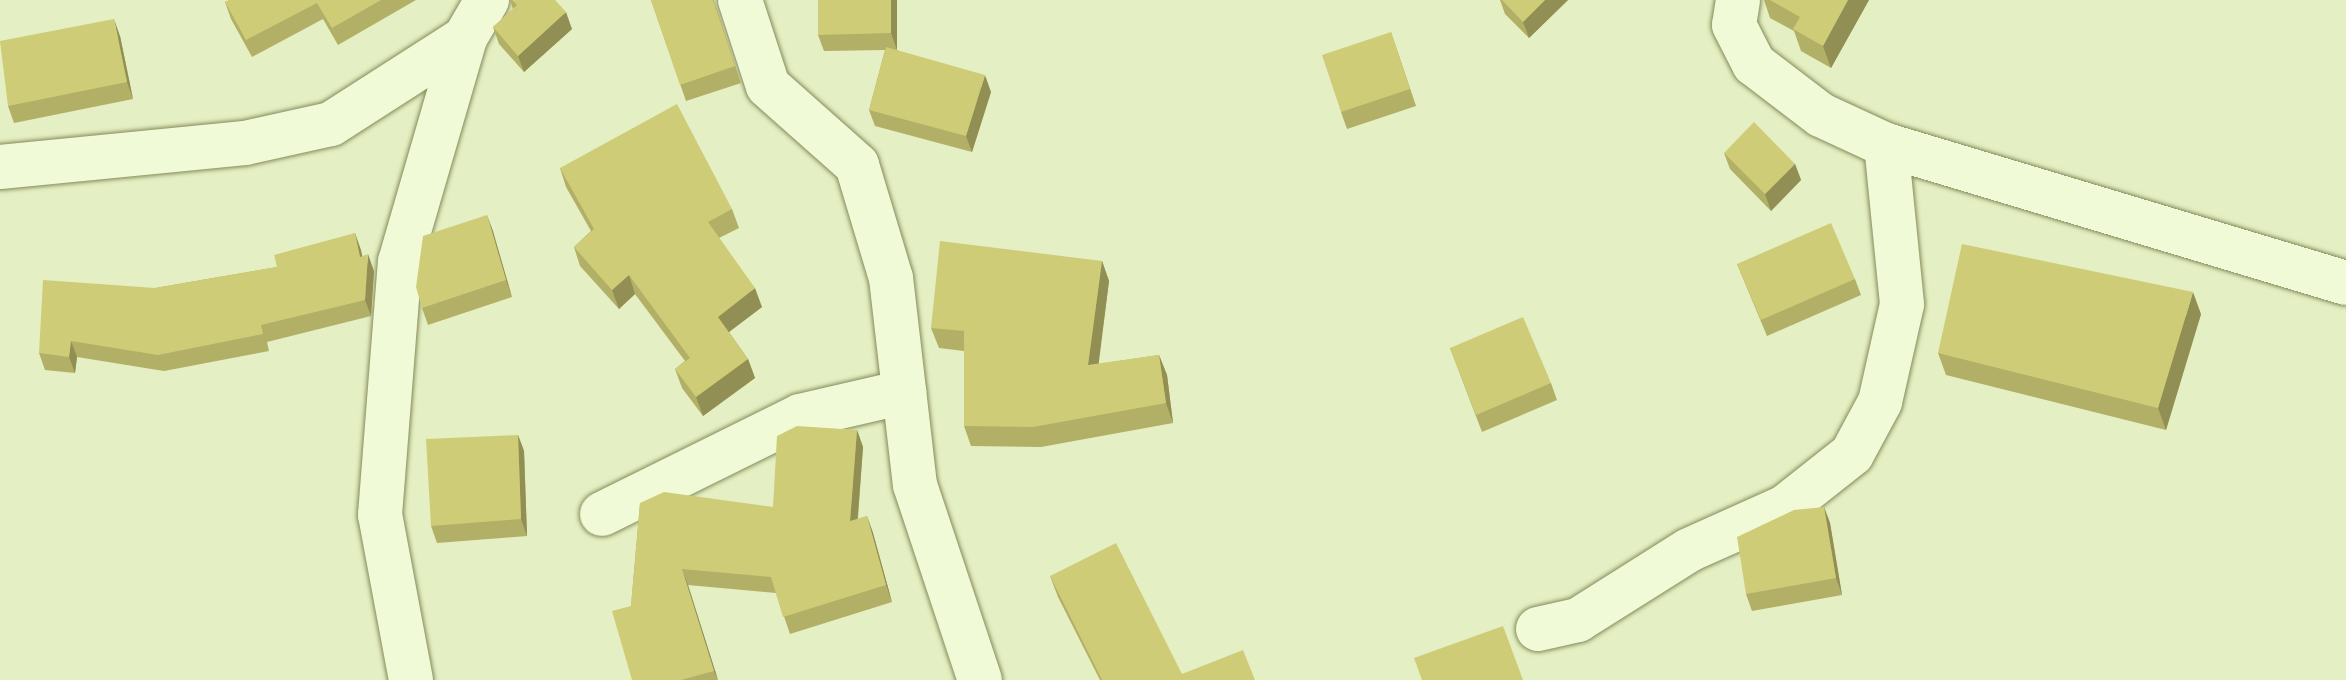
<!DOCTYPE html>
<html>
<head>
<meta charset="utf-8">
<style>
  body { margin:0 }
  #map { position:relative; width:2346px; height:680px; overflow:hidden; background:#e4efc3; font-family:"Source Serif 4",serif }
  div>[style] { position:absolute }
  [style*='--x'] { left:calc(var(--x)*1px); top:calc(var(--y)*1px); width:calc(var(--w)*1px); rotate:calc(var(--a)*1deg) }
  .roads { filter:drop-shadow(0 0 2px #868a59) drop-shadow(0 0 2px #868a59) }
  .minor>* { height:44px; margin:-22px; padding:0 22px; transform-origin:22px; border-radius:22px; background:#f1fad7 }
  .wall>* { inset:0; background:#b2af67 }
  .shaded-wall>* { inset:0; background:#918f54 }
  .building>* { inset:0; background:#cfcc78 }
  span { translate:-50% -50%; white-space:nowrap; text-align:center; line-height:1.15; -webkit-text-stroke:8px #edf7d3; paint-order:stroke }
</style>
</head>
<body>
<div id="map">
  <div class="roads">
    <div class="minor">
      <i style="--x:740;--y:0;--w:90;--a:72"></i>
      <i style="--x:768;--y:86;--w:119;--a:41.6"></i>
      <i style="--x:857;--y:165;--w:118;--a:73.3"></i>
      <i style="--x:891;--y:278;--w:208;--a:83.4"></i>
      <i style="--x:915;--y:485;--w:206;--a:71.6"></i>
      <i style="--x:1738;--y:0;--w:25;--a:99"></i>
      <i style="--x:1734;--y:25;--w:44;--a:62.9"></i>
      <i style="--x:1754;--y:64;--w:84;--a:37.3"></i>
      <i style="--x:1821;--y:115;--w:72;--a:24.8"></i>
      <i style="--x:1886;--y:145;--w:480;--a:16.7"></i>
      <i style="--x:0;--y:167;--w:246;--a:-5.6"></i>
      <i style="--x:245;--y:143;--w:88;--a:-12.5"></i>
      <i style="--x:331;--y:124;--w:159;--a:-32.7"></i>
      <i style="--x:602;--y:514;--w:221;--a:-26.3"></i>
      <i style="--x:800;--y:416;--w:107;--a:-13"></i>
      <i style="--x:1538;--y:629;--w:41;--a:-12.7"></i>
      <i style="--x:1578;--y:620;--w:131;--a:-32.2"></i>
      <i style="--x:1689;--y:550;--w:105;--a:-24.1"></i>
      <i style="--x:1785;--y:507;--w:85;--a:-38.3"></i>
      <i style="--x:1852;--y:454;--w:59;--a:-61.7"></i>
      <i style="--x:1880;--y:402;--w:100;--a:-77.3"></i>
      <i style="--x:1902;--y:304;--w:160;--a:-95.7"></i>
      <i style="--x:411;--y:680;--w:168;--a:-100.6"></i>
      <i style="--x:380;--y:515;--w:254;--a:-85.5"></i>
      <i style="--x:400;--y:262;--w:233;--a:-73.8"></i>
      <i style="--x:465;--y:38;--w:44;--a:-59.9"></i>
    </div>
  </div>
  <div class="wall">
    <i style="clip-path:polygon(230px 0,416px 0,338px 45px,323px 19px,252px 57px,231px 19px,225px 2px)"></i>
    <i style="clip-path:polygon(510px 0,555px 0,572px 29px,524px 72px,499px 44px,493px 27px,513px 9px)"></i>
    <i style="clip-path:polygon(651px 0,714px 0,741px 83px,686px 101px)"></i>
    <i style="clip-path:polygon(897px 0,897px 50px,991px 92px,972px 152px,875px 126px,869px 110px,885px 50px,824px 51px,818px 35px)"></i>
    <i style="clip-path:polygon(1500px 0,1568px 0,1529px 38px,1505px 14px)"></i>
    <i style="clip-path:polygon(1764px 0,1869px 0,1831px 68px,1801px 51px,1794px 31px,1770px 18px)"></i>
    <i style="clip-path:polygon(1391px 32px,1416px 106px,1347px 129px,1341px 112px)"></i>
    <i style="clip-path:polygon(120px 36px,133px 99px,14px 123px,8px 106px)"></i>
    <i style="clip-path:polygon(1724px 153px,1795px 164px,1801px 180px,1771px 211px,1730px 169px)"></i>
    <i style="clip-path:polygon(560px 168px,732px 209px,739px 228px,719px 238px,762px 307px,729px 332px,748px 359px,755px 378px,703px 416px,682px 388px,675px 369px,685px 361px,635px 294px,619px 309px,580px 266px,574px 247px,591px 231px,566px 187px)"></i>
    <i style="clip-path:polygon(487px 215px,512px 297px,428px 325px,422px 308px)"></i>
    <i style="clip-path:polygon(355px 233px,362px 256px,374px 271px,371px 316px,267px 342px,269px 351px,164px 371px,77px 357px,75px 373px,45px 370px,39px 353px,155px 288px,277px 267px)"></i>
    <i style="clip-path:polygon(1102px 261px,1109px 281px,1098px 364px,1159px 355px,1167px 375px,1173px 423px,1041px 447px,971px 446px,964px 426px,964px 351px,939px 348px,931px 328px)"></i>
    <i style="clip-path:polygon(1737px 264px,1855px 279px,1861px 295px,1767px 336px)"></i>
    <i style="clip-path:polygon(2201px 314px,2166px 430px,1946px 375px,1938px 353px)"></i>
    <i style="clip-path:polygon(1450px 348px,1551px 383px,1557px 400px,1482px 432px)"></i>
    <i style="clip-path:polygon(857px 430px,863px 447px,858px 519px,867px 516px,873px 533px,892px 602px,790px 634px,776px 593px,688px 585px,718px 680px,632px 680px,631px 606px,640px 503px,773px 507px)"></i>
    <i style="clip-path:polygon(518px 435px,524px 451px,527px 536px,437px 543px,431px 526px)"></i>
    <i style="clip-path:polygon(1824px 507px,1830px 523px,1842px 595px,1752px 611px,1746px 594px)"></i>
    <i style="clip-path:polygon(1050px 576px,1182px 674px,1255px 680px,1100px 680px,1058px 597px)"></i>
  </div>
  <div class="shaded-wall">
    <i style="clip-path:polygon(891px 0,897px 0,897px 50px,891px 33px)"></i>
    <i style="clip-path:polygon(1545px 0,1568px 0,1529px 38px,1523px 22px)"></i>
    <i style="clip-path:polygon(1848px 0,1869px 0,1831px 68px,1823px 46px)"></i>
    <i style="clip-path:polygon(566px 12px,572px 29px,524px 72px,518px 56px)"></i>
    <i style="clip-path:polygon(114px 19px,120px 36px,133px 99px,127px 82px)"></i>
    <i style="clip-path:polygon(985px 75px,991px 92px,972px 152px,966px 136px)"></i>
    <i style="clip-path:polygon(1795px 164px,1801px 180px,1771px 211px,1765px 194px)"></i>
    <i style="clip-path:polygon(487px 215px,493px 231px,512px 297px,506px 280px)"></i>
    <i style="clip-path:polygon(355px 233px,361px 250px,366px 273px,360px 257px)"></i>
    <i style="clip-path:polygon(368px 254px,374px 271px,371px 316px,365px 300px)"></i>
    <i style="clip-path:polygon(1102px 261px,1109px 281px,1096px 385px,1088px 365px)"></i>
    <i style="clip-path:polygon(629px 275px,635px 294px,619px 309px,612px 290px)"></i>
    <i style="clip-path:polygon(755px 288px,762px 307px,725px 335px,718px 317px)"></i>
    <i style="clip-path:polygon(2193px 292px,2201px 314px,2166px 430px,2158px 408px)"></i>
    <i style="clip-path:polygon(71px 341px,77px 357px,75px 373px,69px 357px)"></i>
    <i style="clip-path:polygon(1159px 355px,1167px 375px,1173px 423px,1166px 403px)"></i>
    <i style="clip-path:polygon(748px 359px,755px 378px,703px 416px,696px 397px)"></i>
    <i style="clip-path:polygon(857px 430px,863px 447px,856px 538px,850px 521px)"></i>
    <i style="clip-path:polygon(518px 435px,524px 451px,527px 536px,521px 519px)"></i>
    <i style="clip-path:polygon(1824px 507px,1830px 523px,1842px 595px,1836px 578px)"></i>
    <i style="clip-path:polygon(867px 516px,873px 533px,892px 602px,886px 585px)"></i>
    <i style="clip-path:polygon(682px 569px,688px 585px,718px 680px,714px 671px)"></i>
  </div>
  <div class="building">
    <i style="clip-path:polygon(230px 0,381px 0,332px 28px,317px 3px,246px 40px,225px 2px)"></i>
    <i style="clip-path:polygon(512px 0,555px 0,566px 12px,518px 56px,493px 27px,517px 5px)"></i>
    <i style="clip-path:polygon(651px 0,713px 0,735px 66px,680px 85px)"></i>
    <i style="clip-path:polygon(818px 0,891px 0,891px 33px,818px 35px)"></i>
    <i style="clip-path:polygon(1502px 0,1545px 0,1523px 22px)"></i>
    <i style="clip-path:polygon(1770px 0,1848px 0,1823px 46px,1793px 29px,1800px 17px)"></i>
    <i style="clip-path:polygon(114px 19px,127px 82px,8px 106px,0 41px)"></i>
    <i style="clip-path:polygon(1391px 32px,1410px 89px,1341px 112px,1322px 55px)"></i>
    <i style="clip-path:polygon(886px 47px,985px 75px,966px 136px,869px 110px)"></i>
    <i style="clip-path:polygon(677px 104px,732px 209px,708px 222px,755px 288px,718px 317px,748px 359px,696px 397px,675px 369px,690px 358px,629px 275px,612px 290px,574px 247px,594px 229px,560px 168px)"></i>
    <i style="clip-path:polygon(1754px 122px,1795px 164px,1765px 194px,1724px 153px)"></i>
    <i style="clip-path:polygon(487px 215px,506px 280px,422px 308px,416px 287px,423px 236px)"></i>
    <i style="clip-path:polygon(1831px 223px,1855px 279px,1761px 320px,1737px 264px)"></i>
    <i style="clip-path:polygon(355px 233px,360px 257px,368px 254px,365px 300px,261px 325px,263px 334px,158px 355px,71px 341px,69px 357px,39px 353px,43px 280px,155px 288px,277px 267px,274px 255px)"></i>
    <i style="clip-path:polygon(940px 241px,1102px 261px,1088px 365px,1159px 355px,1166px 403px,1033px 427px,964px 426px,964px 331px,931px 328px)"></i>
    <i style="clip-path:polygon(1962px 244px,2193px 292px,2158px 408px,1938px 353px)"></i>
    <i style="clip-path:polygon(1523px 317px,1551px 383px,1476px 415px,1450px 348px)"></i>
    <i style="clip-path:polygon(797px 426px,857px 430px,850px 521px,867px 516px,886px 585px,783px 617px,771px 577px,682px 569px,714px 671px,681px 680px,632px 680px,612px 611px,631px 606px,640px 503px,664px 492px,773px 507px,777px 436px)"></i>
    <i style="clip-path:polygon(518px 435px,521px 519px,431px 526px,426px 439px)"></i>
    <i style="clip-path:polygon(1824px 507px,1836px 578px,1746px 594px,1737px 537px,1794px 510px)"></i>
    <i style="clip-path:polygon(1116px 543px,1182px 674px,1243px 650px,1255px 680px,1102px 680px,1050px 576px)"></i>
    <i style="clip-path:polygon(1503px 626px,1523px 680px,1422px 680px,1414px 658px)"></i>
  </div>
</div>
</body>
</html>
